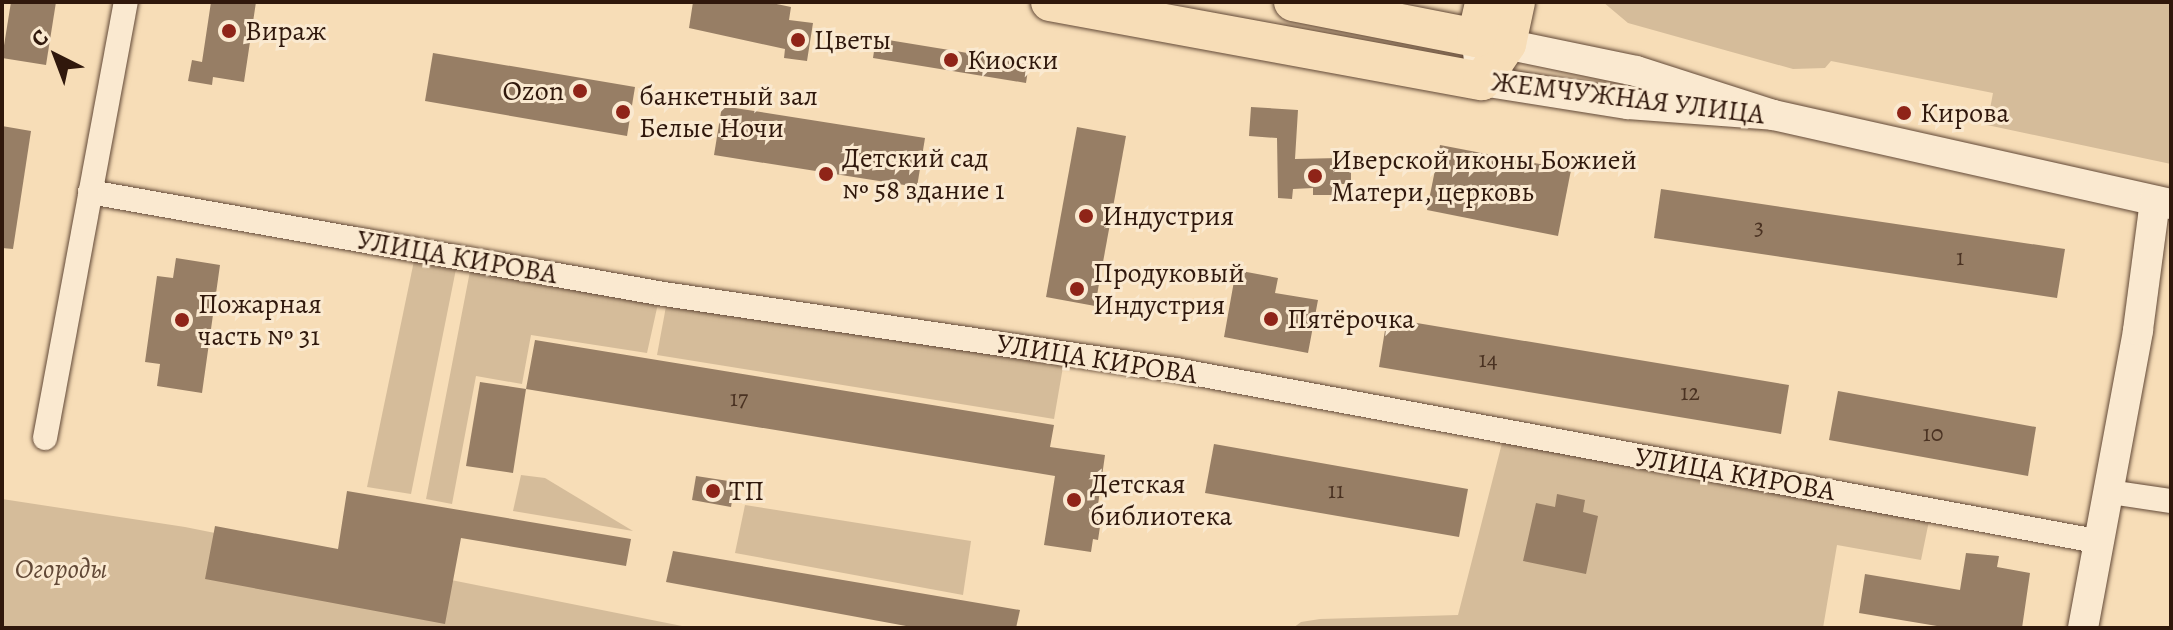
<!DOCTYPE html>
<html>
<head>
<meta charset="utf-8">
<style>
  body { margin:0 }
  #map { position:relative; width:2173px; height:630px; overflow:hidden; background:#f7ddb7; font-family:Alegreya,serif }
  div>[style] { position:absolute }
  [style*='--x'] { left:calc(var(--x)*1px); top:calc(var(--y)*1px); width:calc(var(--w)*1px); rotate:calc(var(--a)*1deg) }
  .green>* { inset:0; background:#d5bc9a }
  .building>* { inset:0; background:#977e65 }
  .roads { filter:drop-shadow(0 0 2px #624937) drop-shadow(0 0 2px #624937) }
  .minor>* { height:24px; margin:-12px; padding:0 12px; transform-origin:12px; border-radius:12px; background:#fae9d0 }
  .tertiary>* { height:30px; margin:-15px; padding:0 15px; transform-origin:15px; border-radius:15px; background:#fae9d0 }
  .primary>* { height:38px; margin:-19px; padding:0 19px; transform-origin:19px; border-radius:19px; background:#f7ddb7 }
  .dots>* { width:22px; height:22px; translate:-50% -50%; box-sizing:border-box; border:4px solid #fae9d0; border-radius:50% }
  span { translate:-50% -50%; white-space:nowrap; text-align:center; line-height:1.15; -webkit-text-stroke:6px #fae9d0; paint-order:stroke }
  .number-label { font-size:24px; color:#4a3222 }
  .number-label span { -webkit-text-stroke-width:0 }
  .poi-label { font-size:28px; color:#30180c }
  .left { translate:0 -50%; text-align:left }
  .right { translate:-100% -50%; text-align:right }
  .street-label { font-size:28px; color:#30180c }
  .park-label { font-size:28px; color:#624937; font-style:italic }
  .frame { position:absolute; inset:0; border:4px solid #30180c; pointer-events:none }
  .north { position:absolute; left:16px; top:16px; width:80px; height:80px; -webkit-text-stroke:6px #fae9d0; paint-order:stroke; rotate:318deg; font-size:22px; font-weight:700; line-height:32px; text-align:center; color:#30180c }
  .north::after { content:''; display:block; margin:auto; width:28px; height:36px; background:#30180c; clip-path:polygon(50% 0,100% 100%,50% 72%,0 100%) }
</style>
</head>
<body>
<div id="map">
  <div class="green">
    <i style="clip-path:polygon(1603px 2px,2171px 2px,2171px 164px,1987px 125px,1993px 93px,1831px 61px,1825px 68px,1793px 69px,1628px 23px)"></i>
    <i style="clip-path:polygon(415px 256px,457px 264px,411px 494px,367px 487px)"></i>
    <i style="clip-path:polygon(471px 266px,659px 299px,647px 353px,531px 335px,522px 384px,476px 376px,452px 504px,426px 499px)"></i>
    <i style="clip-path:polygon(667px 301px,1064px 361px,1054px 419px,657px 355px)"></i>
    <i style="clip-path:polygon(1502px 443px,1930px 516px,1921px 560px,1837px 545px,1823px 628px,1293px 628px,1301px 622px,1320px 619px,1458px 615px)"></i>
    <i style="clip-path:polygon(521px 475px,545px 478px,633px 531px,513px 511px)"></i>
    <i style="clip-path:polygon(2px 499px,185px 527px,692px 628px,2px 628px)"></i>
    <i style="clip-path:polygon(745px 505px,971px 541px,963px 595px,735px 553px)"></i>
  </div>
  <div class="building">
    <i style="clip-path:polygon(11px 2px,56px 2px,46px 65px,2px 58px)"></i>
    <i style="clip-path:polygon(211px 2px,256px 2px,244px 82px,213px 77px,212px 85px,188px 81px,192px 60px,202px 62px)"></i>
    <i style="clip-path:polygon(693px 2px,767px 2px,791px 7px,789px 20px,813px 23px,807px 61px,784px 58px,785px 49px,689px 28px)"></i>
    <i style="clip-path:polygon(876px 38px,1029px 63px,1026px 83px,873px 58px)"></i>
    <i style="clip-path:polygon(433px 53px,635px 87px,627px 136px,425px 101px)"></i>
    <i style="clip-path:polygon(722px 106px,925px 138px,917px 187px,714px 155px)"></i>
    <i style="clip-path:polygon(1251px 107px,1298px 110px,1295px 159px,1339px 158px,1339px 165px,1351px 165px,1351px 184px,1340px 184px,1341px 195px,1313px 195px,1313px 188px,1293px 189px,1292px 199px,1278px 198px,1277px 138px,1249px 136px)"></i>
    <i style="clip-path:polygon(2px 126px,31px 131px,13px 249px,2px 248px)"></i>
    <i style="clip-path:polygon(1077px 127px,1126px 136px,1095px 306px,1046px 297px)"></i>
    <i style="clip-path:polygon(1440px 145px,1571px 170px,1558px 236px,1427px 210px)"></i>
    <i style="clip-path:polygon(1661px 189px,2065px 249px,2057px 298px,1654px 238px)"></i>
    <i style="clip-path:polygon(176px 258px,220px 265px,202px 393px,157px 386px,160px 364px,145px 362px,157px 276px,173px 278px)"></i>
    <i style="clip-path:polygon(1236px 270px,1278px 278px,1275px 293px,1318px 300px,1308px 353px,1224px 337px)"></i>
    <i style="clip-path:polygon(1387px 318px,1789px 385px,1781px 434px,1379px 367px)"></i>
    <i style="clip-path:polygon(535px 340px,1054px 425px,1050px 447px,1105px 455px,1096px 519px,1101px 520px,1098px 540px,1093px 539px,1091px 552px,1044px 545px,1055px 476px,526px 389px)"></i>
    <i style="clip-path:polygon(480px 382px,526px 389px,513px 473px,466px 466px)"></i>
    <i style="clip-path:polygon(1838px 391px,2036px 427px,2028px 476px,1829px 440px)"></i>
    <i style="clip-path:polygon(1214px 444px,1468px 489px,1459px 537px,1205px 493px)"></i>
    <i style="clip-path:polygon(696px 476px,735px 482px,731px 507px,692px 500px)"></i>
    <i style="clip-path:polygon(347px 491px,631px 539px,626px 566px,461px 538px,445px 624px,205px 579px,215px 526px,338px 549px)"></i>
    <i style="clip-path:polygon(1557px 494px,1585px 500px,1583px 512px,1598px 516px,1586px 574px,1523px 561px,1536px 503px,1555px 507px)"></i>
    <i style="clip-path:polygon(673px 551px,1020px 610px,1016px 628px,917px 628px,666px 582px)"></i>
    <i style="clip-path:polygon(1966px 553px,1999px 556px,1997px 567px,2030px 573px,2022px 628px,1949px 628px,1859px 613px,1865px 574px,1960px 590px)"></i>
  </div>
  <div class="roads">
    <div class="minor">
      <i style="--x:90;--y:192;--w:583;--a:10.08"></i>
      <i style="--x:664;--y:294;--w:518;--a:8.44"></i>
      <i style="--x:1176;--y:370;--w:941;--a:10.53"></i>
      <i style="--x:45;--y:438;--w:443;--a:-79.5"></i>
      <i style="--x:2110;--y:492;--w:62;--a:8.4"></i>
    </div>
    <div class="tertiary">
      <i style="--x:1773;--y:115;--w:144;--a:-162.2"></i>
      <i style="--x:1636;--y:71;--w:163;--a:-168.3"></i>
      <i style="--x:1476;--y:38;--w:43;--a:82.1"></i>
      <i style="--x:1482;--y:81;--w:148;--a:9"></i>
      <i style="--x:1628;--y:104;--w:145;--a:4.3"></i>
      <i style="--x:1773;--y:115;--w:408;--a:12.6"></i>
      <i style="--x:2083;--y:628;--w:303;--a:-79.5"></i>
      <i style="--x:2138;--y:330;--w:130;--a:-82.5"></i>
    </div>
    <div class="primary">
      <i style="--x:1050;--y:2;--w:439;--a:10.4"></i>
      <i style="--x:1482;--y:81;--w:45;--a:-56"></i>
      <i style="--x:1507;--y:44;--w:43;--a:-77.9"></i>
      <i style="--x:1293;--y:2;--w:187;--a:11.1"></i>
      <i style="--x:1476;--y:38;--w:37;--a:-77"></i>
    </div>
  </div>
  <div class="dots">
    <i style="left:229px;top:31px;background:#8f2418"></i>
    <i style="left:798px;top:40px;background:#8f2418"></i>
    <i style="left:951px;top:60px;background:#8f2418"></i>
    <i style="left:580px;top:91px;background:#8f2418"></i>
    <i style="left:623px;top:112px;background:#8f2418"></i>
    <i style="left:1904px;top:113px;background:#8f2418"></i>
    <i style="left:826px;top:174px;background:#8f2418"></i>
    <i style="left:1315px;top:176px;background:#8f2418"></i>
    <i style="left:1086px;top:216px;background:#8f2418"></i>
    <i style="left:1077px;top:289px;background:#8f2418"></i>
    <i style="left:1271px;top:319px;background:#8f2418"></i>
    <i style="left:182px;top:320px;background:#8f2418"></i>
    <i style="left:713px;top:491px;background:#8f2418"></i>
    <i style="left:1074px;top:500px;background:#8f2418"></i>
  </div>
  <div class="number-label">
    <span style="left:1759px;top:228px">3</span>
    <span style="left:1960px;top:258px">1</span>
    <span style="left:1488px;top:360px">14</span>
    <span style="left:1690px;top:393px">12</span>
    <span style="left:739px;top:399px">17</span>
    <span style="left:1933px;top:434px">10</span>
    <span style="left:1336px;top:491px">11</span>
  </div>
  <div class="poi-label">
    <span class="left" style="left:245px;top:31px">Вираж</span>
    <span class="left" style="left:814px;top:40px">Цветы</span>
    <span class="left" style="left:967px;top:60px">Киоски</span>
    <span class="right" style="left:564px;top:91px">Ozon</span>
    <span class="left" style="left:639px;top:112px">банкетный зал<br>Белые Ночи</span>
    <span class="left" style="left:1920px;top:113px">Кирова</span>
    <span class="left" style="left:842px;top:174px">Детский сад<br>№ 58 здание 1</span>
    <span class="left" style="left:1331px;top:176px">Иверской иконы Божией<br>Матери, церковь</span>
    <span class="left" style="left:1102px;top:216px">Индустрия</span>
    <span class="left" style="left:1093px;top:289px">Продуковый<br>Индустрия</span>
    <span class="left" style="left:198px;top:320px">Пожарная<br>часть № 31</span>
    <span class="left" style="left:1287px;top:319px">Пятёрочка</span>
    <span class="left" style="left:1090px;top:500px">Детская<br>библиотека</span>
    <span class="left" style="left:729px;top:491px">ТП</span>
  </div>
  <div class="street-label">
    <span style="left:1628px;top:98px;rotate:7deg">ЖЕМЧУЖНАЯ УЛИЦА</span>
    <span style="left:457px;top:257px;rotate:10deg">УЛИЦА КИРОВА</span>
    <span style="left:1097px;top:359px;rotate:9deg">УЛИЦА КИРОВА</span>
    <span style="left:1735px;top:474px;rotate:10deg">УЛИЦА КИРОВА</span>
  </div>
  <div class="park-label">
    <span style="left:61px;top:569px">Огороды</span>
  </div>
  <div class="frame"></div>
  <div class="north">С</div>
</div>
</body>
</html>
